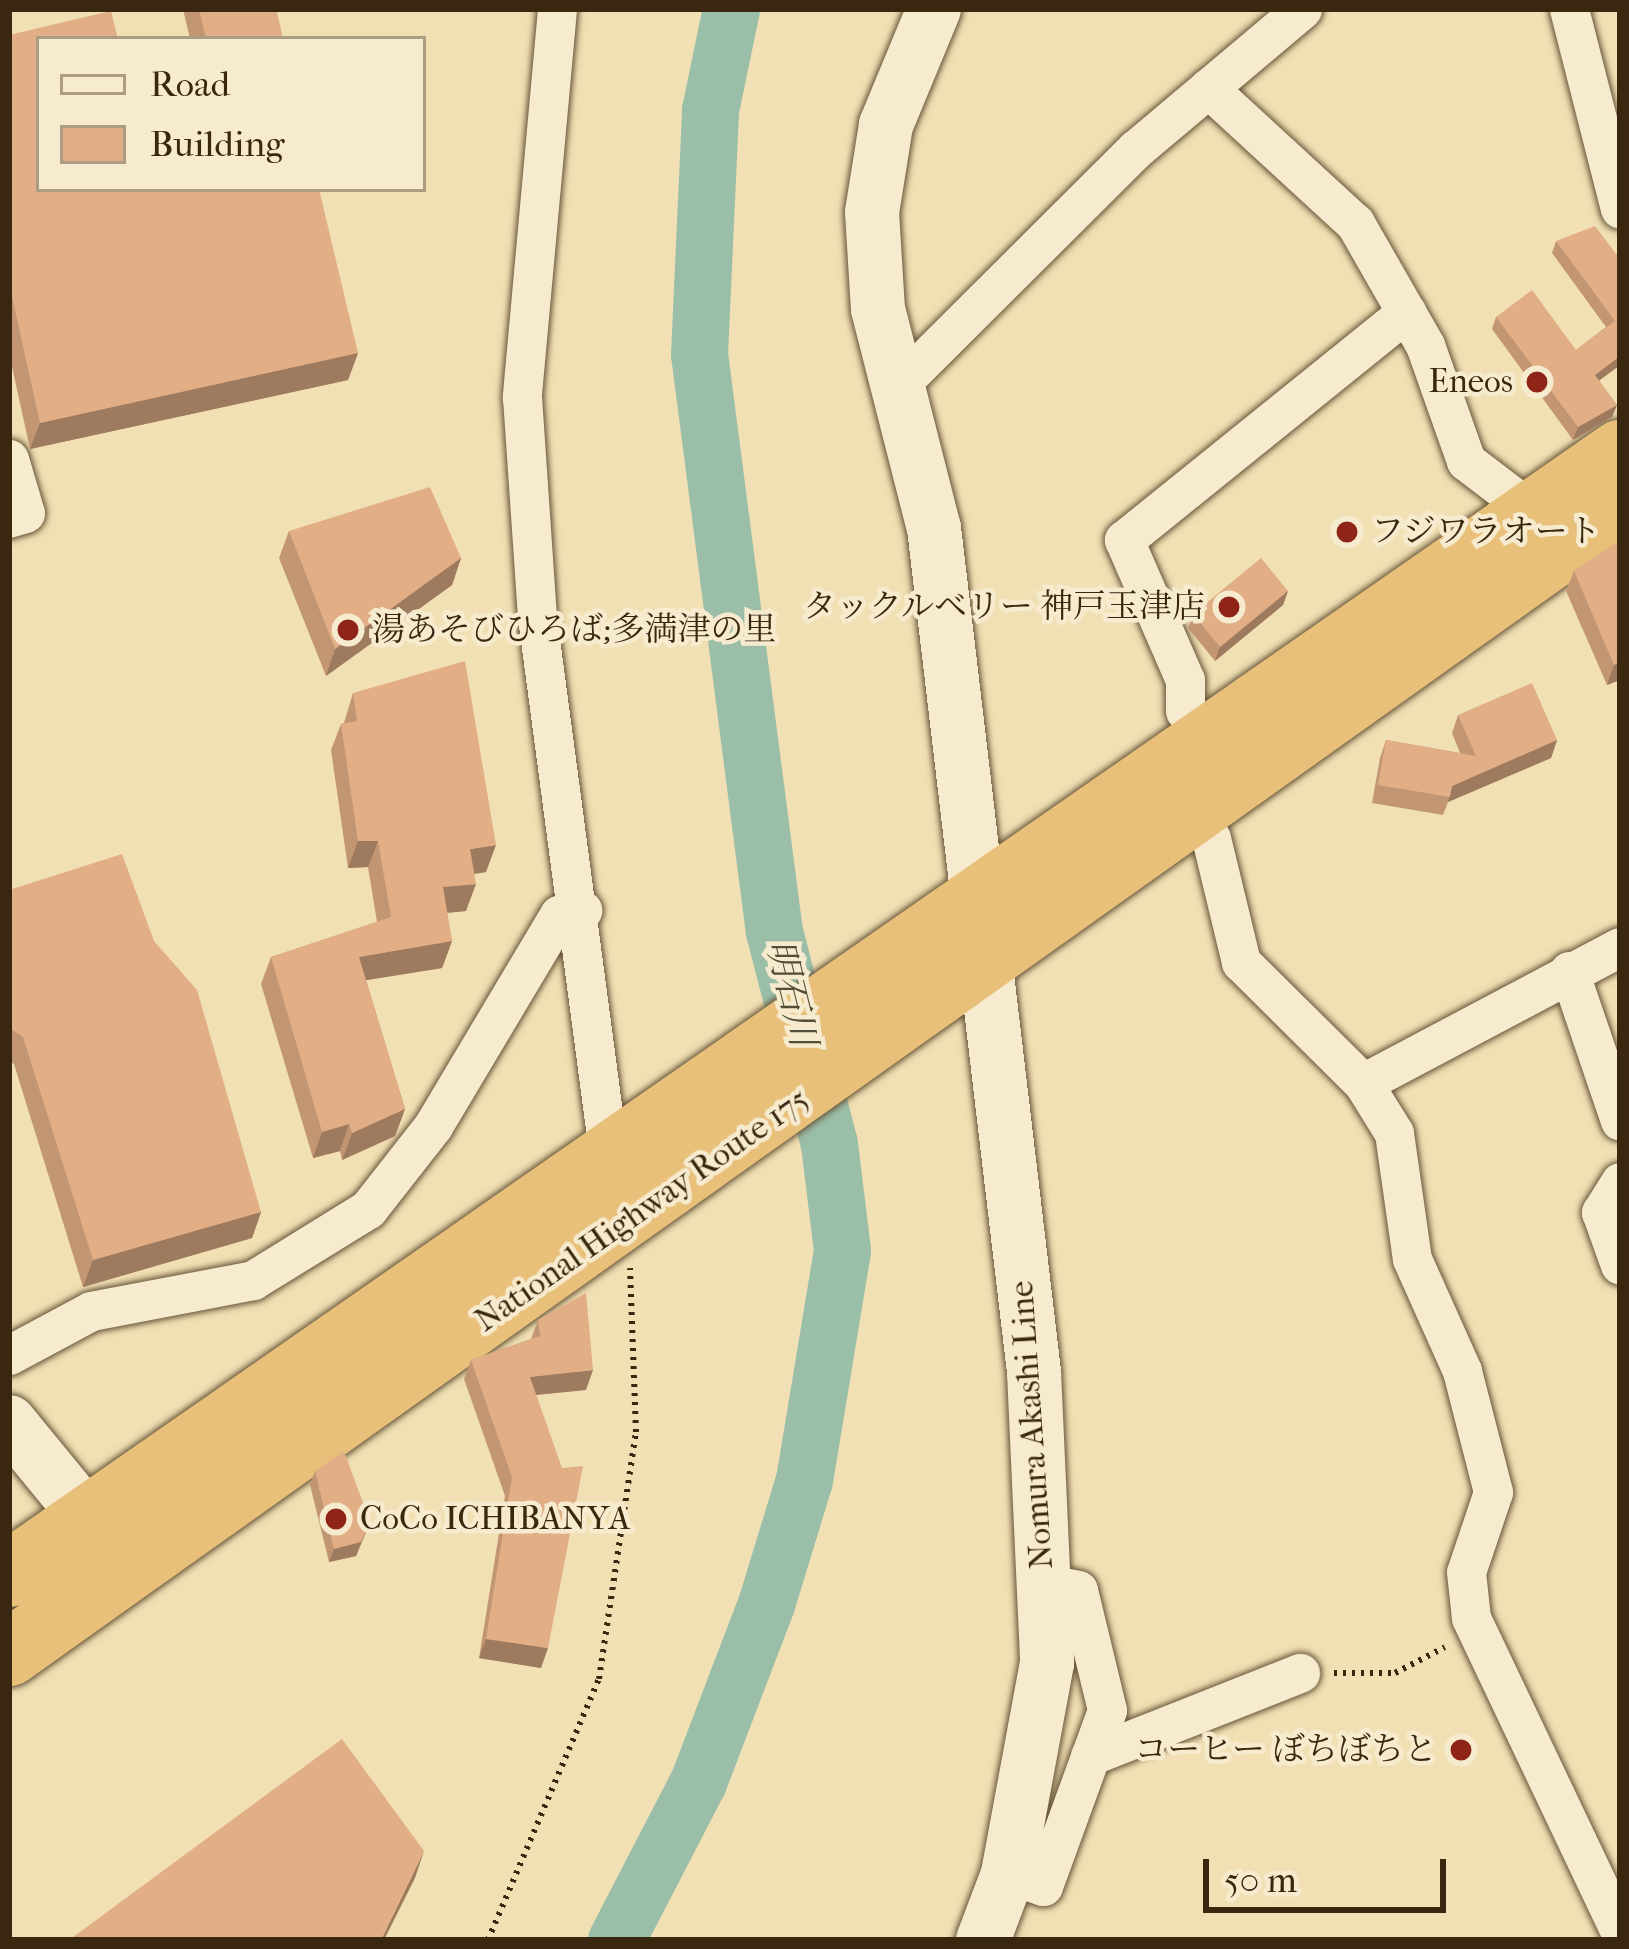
<!DOCTYPE html>
<html>
<head>
<meta charset="utf-8">
<style>
  body { margin:0 }
  #map { position:relative; width:1629px; height:1949px; overflow:hidden; background:#f1e0b4; font-family:"IM FELL French Canon","Noto Serif JP",serif }
  div>[style] { position:absolute }
  [style*='--x'] { left:calc(var(--x)*1px); top:calc(var(--y)*1px); width:calc(var(--w)*1px); rotate:calc(var(--a)*1deg) }
  .river>* { height:57px; margin:-28.5px; padding:0 28.5px; transform-origin:28.5px; border-radius:28.5px; background:#9bbea9 }
  .path>* { height:6px; margin-top:-3px; transform-origin:0; background:repeating-linear-gradient(90deg,#392710 0 3px,transparent 0 9px) }
  .roads { filter:drop-shadow(0 0 3px #675539) drop-shadow(0 0 3px #675539) }
  .street>* { height:39px; margin:-19.5px; padding:0 19.5px; transform-origin:19.5px; border-radius:19.5px; background:#f6ebce }
  .secondary>* { height:54px; margin:-27px; padding:0 27px; transform-origin:27px; border-radius:27px; background:#f6ebce }
  .highway>* { height:66px; margin:-33px; padding:0 33px; transform-origin:33px; border-radius:33px; background:#e8c07a }
  .wall>* { inset:0; background:#c29673 }
  .shaded-wall>* { inset:0; background:#9e7a5e }
  .building>* { inset:0; background:#e1ae86 }
  .dots>* { width:33px; height:33px; translate:-50% -50%; box-sizing:border-box; border:6px solid #f6ebce; border-radius:50% }
  span { translate:-50% -50%; white-space:nowrap; text-align:center; line-height:1.15; -webkit-text-stroke:9px #f6ebce; paint-order:stroke }
  .poi-label { font-size:33px; color:#392710 }
  .right { translate:-100% -50%; text-align:right }
  .left { translate:0 -50%; text-align:left }
  .street-label { font-size:33px; color:#392710 }
  .water-label { font-size:36px; color:#524d36; font-style:italic }
  .frame { position:absolute; inset:0; border:12px solid #392710; pointer-events:none }
  .legend { position:absolute; left:36px; top:36px; width:390px; height:156px; box-sizing:border-box; background:#f6ebce; border:3px solid #aa9d82; margin:0; padding:15px 21px; list-style:none; font-size:36px; color:#392710 }
  .legend li { display:flex; align-items:center; gap:24px; height:60px }
  .legend b { width:60px; border:3px solid #aa9d82 }
  .scale { position:absolute; left:1203px; top:1859px; width:243px; height:54px; box-sizing:border-box; border:6px solid #392710; border-top:0; padding-left:15px; font-size:36px; line-height:42px; white-space:nowrap; color:#392710; -webkit-text-stroke:9px #f6ebce; paint-order:stroke }
</style>
</head>
<body>
<div id="map">
  <div class="river">
    <i style="--x:616;--y:1940;--w:178;--a:-62.6"></i>
    <i style="--x:698;--y:1782;--w:191;--a:-69.1"></i>
    <i style="--x:766;--y:1604;--w:130;--a:-73"></i>
    <i style="--x:804;--y:1480;--w:233;--a:-80.6"></i>
    <i style="--x:842;--y:1250;--w:107;--a:-97"></i>
    <i style="--x:829;--y:1144;--w:219;--a:-104.5"></i>
    <i style="--x:774;--y:932;--w:583;--a:-97.39"></i>
    <i style="--x:699;--y:354;--w:244;--a:-87.4"></i>
    <i style="--x:710;--y:110;--w:103;--a:-78.3"></i>
  </div>
  <div class="path">
    <i style="--x:1334;--y:1673;--w:61;--a:0"></i>
    <i style="--x:1395;--y:1673;--w:56;--a:-27.5"></i>
    <i style="--x:488;--y:1940;--w:284;--a:-67"></i>
    <i style="--x:599;--y:1679;--w:250;--a:-81.5"></i>
    <i style="--x:636;--y:1432;--w:164;--a:-92.1"></i>
  </div>
  <div class="roads">
    <div class="street">
      <i style="--x:557;--y:9;--w:390;--a:95.2"></i>
      <i style="--x:522;--y:397;--w:221;--a:86.1"></i>
      <i style="--x:537;--y:617;--w:561;--a:82.42"></i>
      <i style="--x:1569;--y:9;--w:206;--a:75.7"></i>
      <i style="--x:1208;--y:88;--w:200;--a:42.6"></i>
      <i style="--x:1355;--y:223;--w:141;--a:60.2"></i>
      <i style="--x:1425;--y:345;--w:123;--a:70.5"></i>
      <i style="--x:1466;--y:461;--w:84;--a:37.3"></i>
      <i style="--x:905;--y:379;--w:326;--a:-44.9"></i>
      <i style="--x:1136;--y:149;--w:217;--a:-40.1"></i>
      <i style="--x:9;--y:459;--w:56;--a:73.5"></i>
      <i style="--x:25;--y:513;--w:17;--a:163"></i>
      <i style="--x:1185;--y:711;--w:31;--a:-90"></i>
      <i style="--x:1185;--y:680;--w:153;--a:-113.5"></i>
      <i style="--x:1124;--y:540;--w:363;--a:-38.9"></i>
      <i style="--x:1211;--y:838;--w:128;--a:76.4"></i>
      <i style="--x:1241;--y:962;--w:172;--a:44.8"></i>
      <i style="--x:1363;--y:1083;--w:59;--a:58.2"></i>
      <i style="--x:1394;--y:1133;--w:127;--a:81.9"></i>
      <i style="--x:1412;--y:1259;--w:123;--a:65.9"></i>
      <i style="--x:1462;--y:1371;--w:125;--a:75.6"></i>
      <i style="--x:1493;--y:1492;--w:84;--a:108.6"></i>
      <i style="--x:1466;--y:1572;--w:46;--a:83.8"></i>
      <i style="--x:1471;--y:1618;--w:348;--a:64.6"></i>
      <i style="--x:1569;--y:971;--w:158;--a:71.2"></i>
      <i style="--x:1363;--y:1083;--w:291;--a:-27.9"></i>
      <i style="--x:1620;--y:1182;--w:36;--a:122"></i>
      <i style="--x:1601;--y:1212;--w:56;--a:70.3"></i>
      <i style="--x:9;--y:1355;--w:93;--a:-28.2"></i>
      <i style="--x:91;--y:1311;--w:165;--a:-10.8"></i>
      <i style="--x:253;--y:1280;--w:135;--a:-31.7"></i>
      <i style="--x:368;--y:1209;--w:105;--a:-51.9"></i>
      <i style="--x:433;--y:1126;--w:246;--a:-59.2"></i>
      <i style="--x:559;--y:915;--w:24;--a:-12"></i>
      <i style="--x:1090;--y:1756;--w:226;--a:-21.6"></i>
      <i style="--x:1008;--y:1874;--w:37;--a:19"></i>
      <i style="--x:1043;--y:1886;--w:187;--a:-70"></i>
      <i style="--x:1107;--y:1710;--w:123;--a:-103.6"></i>
      <i style="--x:1078;--y:1590;--w:36;--a:-169"></i>
    </div>
    <div class="secondary">
      <i style="--x:934;--y:9;--w:126;--a:112.5"></i>
      <i style="--x:886;--y:125;--w:88;--a:99.1"></i>
      <i style="--x:872;--y:212;--w:97;--a:86.5"></i>
      <i style="--x:878;--y:309;--w:226;--a:75.7"></i>
      <i style="--x:934;--y:528;--w:850;--a:83.24"></i>
      <i style="--x:1034;--y:1372;--w:291;--a:87.4"></i>
      <i style="--x:1047;--y:1663;--w:215;--a:100.5"></i>
      <i style="--x:1008;--y:1874;--w:71;--a:110.7"></i>
      <i style="--x:9;--y:1422;--w:166;--a:50.6"></i>
    </div>
    <div class="highway">
      <i style="--x:9;--y:1574;--w:1963;--a:-34.83"></i>
      <i style="--x:9;--y:1653;--w:1977;--a:-35.43"></i>
    </div>
  </div>
  <div class="wall">
    <i style="clip-path:polygon(183px 9px,276px 9px,283px 39px,190px 39px)"></i>
    <i style="clip-path:polygon(9px 35px,39px 39px,358px 353px,348px 380px,30px 449px,9px 353px)"></i>
    <i style="clip-path:polygon(1556px 241px,1620px 259px,1620px 365px,1599px 381px,1617px 405px,1612px 417px,1573px 440px,1492px 329px,1496px 317px,1576px 350px,1606px 327px,1552px 253px)"></i>
    <i style="clip-path:polygon(289px 531px,461px 558px,452px 585px,326px 676px,279px 558px)"></i>
    <i style="clip-path:polygon(1620px 541px,1620px 680px,1607px 685px,1566px 591px,1574px 571px)"></i>
    <i style="clip-path:polygon(1288px 591px,1283px 605px,1215px 661px,1188px 628px,1193px 614px)"></i>
    <i style="clip-path:polygon(353px 693px,486px 872px,474px 874px,466px 911px,447px 913px,452px 941px,442px 968px,366px 980px,405px 1109px,395px 1136px,342px 1160px,340px 1151px,313px 1158px,261px 984px,271px 957px,377px 922px,368px 867px,348px 868px,331px 750px,341px 724px,344px 723px)"></i>
    <i style="clip-path:polygon(1458px 715px,1557px 740px,1551px 758px,1448px 802px,1443px 815px,1372px 803px,1380px 758px,1386px 740px,1460px 753px,1452px 733px)"></i>
    <i style="clip-path:polygon(9px 890px,154px 941px,261px 1212px,252px 1238px,83px 1287px,14px 1064px,9px 1061px)"></i>
    <i style="clip-path:polygon(538px 1320px,586px 1390px,536px 1395px,541px 1668px,479px 1658px,505px 1496px,464px 1379px,471px 1360px,531px 1339px)"></i>
    <i style="clip-path:polygon(315px 1471px,370px 1522px,356px 1556px,329px 1562px,310px 1485px)"></i>
  </div>
  <div class="shaded-wall">
    <i style="clip-path:polygon(358px 353px,348px 380px,30px 449px,40px 423px)"></i>
    <i style="clip-path:polygon(1620px 356px,1620px 365px,1590px 387px,1595px 375px)"></i>
    <i style="clip-path:polygon(1617px 405px,1612px 417px,1573px 440px,1578px 427px)"></i>
    <i style="clip-path:polygon(461px 558px,452px 585px,326px 676px,335px 649px)"></i>
    <i style="clip-path:polygon(1288px 591px,1283px 605px,1215px 661px,1220px 647px)"></i>
    <i style="clip-path:polygon(1620px 662px,1620px 680px,1607px 685px,1614px 665px)"></i>
    <i style="clip-path:polygon(1557px 740px,1551px 758px,1448px 802px,1452px 786px)"></i>
    <i style="clip-path:polygon(358px 841px,378px 841px,368px 867px,348px 868px)"></i>
    <i style="clip-path:polygon(496px 845px,486px 872px,461px 876px,470px 849px)"></i>
    <i style="clip-path:polygon(476px 884px,466px 911px,433px 914px,443px 887px)"></i>
    <i style="clip-path:polygon(452px 941px,442px 968px,349px 983px,359px 957px)"></i>
    <i style="clip-path:polygon(405px 1109px,395px 1136px,342px 1160px,352px 1133px)"></i>
    <i style="clip-path:polygon(349px 1124px,340px 1151px,313px 1158px,322px 1132px)"></i>
    <i style="clip-path:polygon(261px 1212px,252px 1238px,83px 1287px,93px 1260px)"></i>
    <i style="clip-path:polygon(593px 1370px,586px 1390px,523px 1396px,530px 1377px)"></i>
    <i style="clip-path:polygon(370px 1522px,356px 1556px,329px 1562px,334px 1549px)"></i>
    <i style="clip-path:polygon(486px 1639px,548px 1648px,541px 1668px,479px 1658px)"></i>
    <i style="clip-path:polygon(424px 1851px,415px 1878px,384px 1940px,381px 1940px)"></i>
  </div>
  <div class="building">
    <i style="clip-path:polygon(199px 9px,276px 9px,283px 39px,206px 39px)"></i>
    <i style="clip-path:polygon(111px 11px,118px 39px,39px 39px,39px 189px,319px 189px,358px 353px,40px 423px,9px 283px,9px 35px)"></i>
    <i style="clip-path:polygon(1595px 226px,1620px 259px,1620px 356px,1595px 375px,1617px 405px,1578px 427px,1496px 317px,1532px 290px,1576px 350px,1615px 321px,1556px 241px)"></i>
    <i style="clip-path:polygon(430px 487px,461px 558px,335px 649px,289px 531px)"></i>
    <i style="clip-path:polygon(1620px 541px,1620px 662px,1614px 665px,1574px 571px)"></i>
    <i style="clip-path:polygon(1261px 558px,1288px 591px,1220px 647px,1193px 614px)"></i>
    <i style="clip-path:polygon(465px 661px,496px 845px,470px 849px,476px 884px,443px 887px,452px 941px,359px 957px,405px 1109px,352px 1133px,349px 1124px,322px 1132px,271px 957px,391px 917px,378px 841px,358px 841px,341px 724px,357px 721px,353px 693px)"></i>
    <i style="clip-path:polygon(1532px 683px,1557px 740px,1452px 786px,1450px 797px,1378px 785px,1386px 740px,1476px 756px,1458px 715px)"></i>
    <i style="clip-path:polygon(122px 854px,154px 941px,197px 990px,261px 1212px,93px 1260px,23px 1037px,9px 1028px,9px 890px)"></i>
    <i style="clip-path:polygon(586px 1293px,593px 1370px,530px 1377px,562px 1468px,583px 1466px,548px 1648px,486px 1639px,512px 1477px,471px 1360px,540px 1336px,538px 1320px)"></i>
    <i style="clip-path:polygon(344px 1451px,370px 1522px,361px 1542px,334px 1549px,315px 1471px)"></i>
    <i style="clip-path:polygon(342px 1739px,424px 1851px,381px 1940px,69px 1940px)"></i>
  </div>
  <div class="dots">
    <i style="left:1537px;top:382px;background:#8f2418"></i>
    <i style="left:1347px;top:532px;background:#8f2418"></i>
    <i style="left:1229px;top:607px;background:#8f2418"></i>
    <i style="left:348px;top:630px;background:#8f2418"></i>
    <i style="left:336px;top:1519px;background:#8f2418"></i>
    <i style="left:1461px;top:1750px;background:#8f2418"></i>
  </div>
  <div class="poi-label">
    <span class="right" style="left:1513px;top:382px">Eneos</span>
    <span class="left" style="left:1371px;top:532px">フジワラオート</span>
    <span class="right" style="left:1205px;top:607px">タックルベリー 神戸玉津店</span>
    <span class="left" style="left:372px;top:630px">湯あそびひろば;多満津の里</span>
    <span class="left" style="left:360px;top:1519px">CoCo ICHIBANYA</span>
    <span class="right" style="left:1437px;top:1750px">コーヒー ぼちぼちと</span>
  </div>
  <div class="street-label">
    <span style="left:642px;top:1210px;rotate:-35deg">National Highway Route 175</span>
    <span style="left:1032px;top:1425px;rotate:-94deg">Nomura Akashi Line</span>
  </div>
  <div class="water-label">
    <span style="left:791px;top:993px;rotate:76deg">明石川</span>
  </div>
  <div class="frame"></div>
  <ul class="legend">
  <li><b style="height:15px;background:#f6ebce"></b>Road</li>
  <li><b style="height:33px;background:#e1ae86"></b>Building</li>
  </ul>
  <div class="scale">50 m</div>
</div>
</body>
</html>
